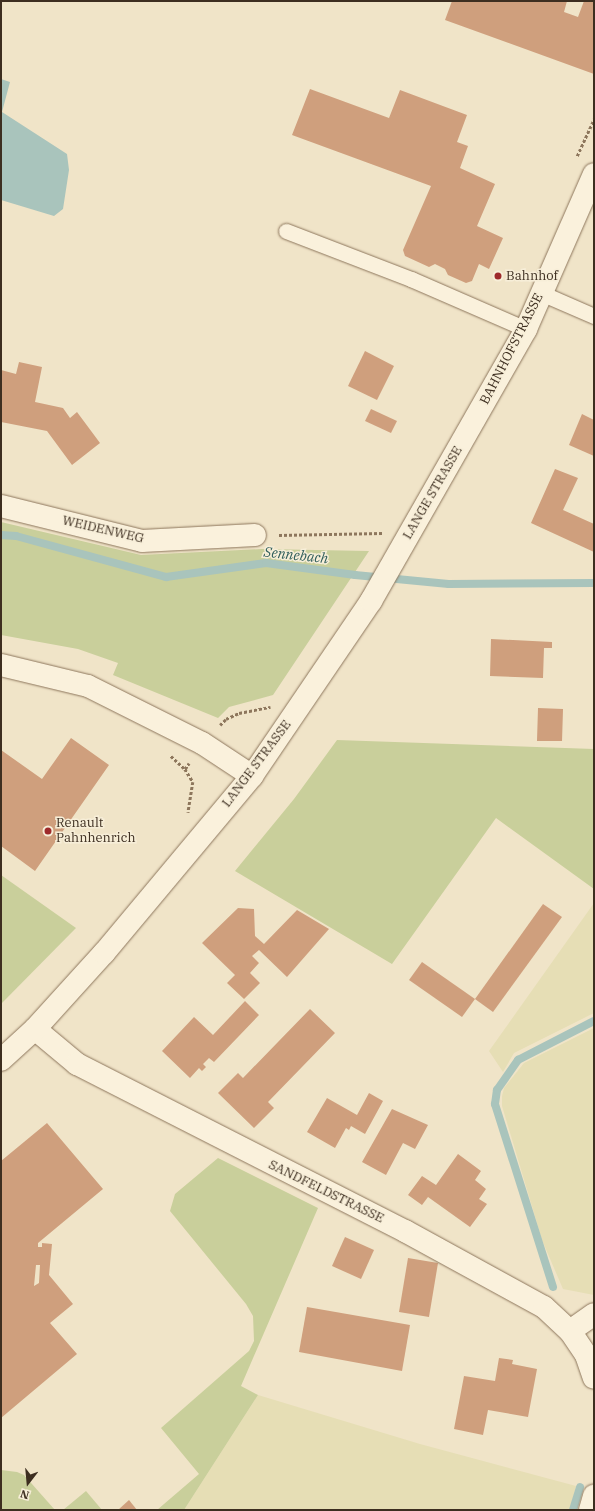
<!DOCTYPE html>
<html>
<head>
<meta charset="utf-8">
<style>
  body { margin:0 }
  #map { position:relative; width:595px; height:1511px; overflow:hidden; background:#f0e4c8; font-family:"IBM Plex Serif",serif }
  div>[style] { position:absolute }
  [style*='--x'] { left:calc(var(--x)*1px); top:calc(var(--y)*1px); width:calc(var(--w)*1px); rotate:calc(var(--a)*1deg) }
  .farmland>* { inset:0; background:#e6deb5 }
  .green>* { inset:0; background:#c9cf9b }
  .water>* { inset:0; background:#a9c4bc }
  .stream>* { height:8px; margin:-4px; padding:0 4px; transform-origin:4px; border-radius:4px; background:#a9c4bc }
  .building>* { inset:0; background:#cf9f7d }
  .path>* { height:2.5px; margin-top:-1.25px; transform-origin:0; background:repeating-linear-gradient(90deg,#8d765c 0 3px,transparent 0 5px) }
  .roads { filter:drop-shadow(0 0 1px #8d765c) drop-shadow(0 0 1px #8d765c) }
  .lane>* { height:15px; margin:-7.5px; padding:0 7.5px; transform-origin:7.5px; border-radius:7.5px; background:#faf1dc }
  .street>* { height:22px; margin:-11px; padding:0 11px; transform-origin:11px; border-radius:11px; background:#faf1dc }
  .secondary>* { height:22px; margin:-11px; padding:0 11px; transform-origin:11px; border-radius:11px; background:#faf1dc }
  .dots>* { width:11px; height:11px; translate:-50% -50%; box-sizing:border-box; border:2px solid #f7eed8; border-radius:50% }
  span { translate:-50% -50%; white-space:nowrap; text-align:center; line-height:1.15; -webkit-text-stroke:3px #f7eed8; paint-order:stroke }
  .poi-label { font-size:13px; color:#3d2e20 }
  .left { translate:0 -50%; text-align:left }
  .street-label { font-size:13px; color:#3d2e20 }
  .water-label { font-size:14px; color:#2f5d5a; font-style:italic }
  .frame { position:absolute; inset:0; border:2px solid #3d2e20; pointer-events:none }
  .north { position:absolute; left:8px; top:1463px; width:40px; height:40px; -webkit-text-stroke:3px #f7eed8; paint-order:stroke; rotate:196deg; font-size:11px; font-weight:700; line-height:16px; text-align:center; color:#3d2e20 }
  .north::after { content:''; display:block; margin:auto; width:14px; height:18px; background:#3d2e20; clip-path:polygon(50% 0,100% 100%,50% 72%,0 100%) }
</style>
</head>
<body>
<div id="map">
  <div class="farmland">
    <i style="clip-path:polygon(594px 903px,594px 1013px,514px 1053px,503px 1072px,489px 1051px)"></i>
    <i style="clip-path:polygon(594px 1028px,594px 1295px,563px 1289px,542px 1240px,502px 1106px,502px 1096px,504px 1088px,524px 1063px)"></i>
    <i style="clip-path:polygon(258px 1395px,420px 1444px,576px 1486px,570px 1510px,184px 1510px)"></i>
  </div>
  <div class="green">
    <i style="clip-path:polygon(1px 522px,141px 555px,262px 549px,369px 551px,273px 695px,229px 707px,218px 718px,113px 675px,118px 663px,78px 649px,1px 635px)"></i>
    <i style="clip-path:polygon(337px 740px,594px 749px,594px 889px,496px 818px,392px 964px,235px 871px,294px 799px)"></i>
    <i style="clip-path:polygon(1px 875px,76px 928px,1px 1004px)"></i>
    <i style="clip-path:polygon(218px 1158px,318px 1208px,241px 1386px,258px 1395px,184px 1510px,157px 1510px,199px 1474px,161px 1428px,249px 1351px,254px 1341px,253px 1316px,246px 1304px,170px 1211px,175px 1194px)"></i>
    <i style="clip-path:polygon(1px 1470px,17px 1472px,24px 1475px,55px 1510px,1px 1510px)"></i>
    <i style="clip-path:polygon(86px 1491px,102px 1510px,63px 1510px)"></i>
  </div>
  <div class="water">
    <i style="clip-path:polygon(1px 79px,10px 82px,2px 112px,67px 154px,69px 170px,63px 209px,54px 216px,1px 200px)"></i>
  </div>
  <div class="stream">
    <i style="--x:1;--y:535;--w:15;--a:4"></i>
    <i style="--x:16;--y:536;--w:156;--a:15.3"></i>
    <i style="--x:166;--y:577;--w:101;--a:-8"></i>
    <i style="--x:266;--y:563;--w:90;--a:7.7"></i>
    <i style="--x:355;--y:575;--w:94;--a:5.5"></i>
    <i style="--x:449;--y:584;--w:145;--a:-0.4"></i>
    <i style="--x:553;--y:1287;--w:192;--a:-107.6"></i>
    <i style="--x:495;--y:1104;--w:14;--a:-82"></i>
    <i style="--x:497;--y:1090;--w:37;--a:-55"></i>
    <i style="--x:518;--y:1060;--w:85;--a:-27.2"></i>
    <i style="--x:573;--y:1510;--w:24;--a:-73"></i>
  </div>
  <div class="building">
    <i style="clip-path:polygon(452px 1px,567px 1px,564px 12px,578px 17px,584px 1px,594px 1px,594px 74px,445px 20px)"></i>
    <i style="clip-path:polygon(310px 89px,389px 118px,400px 90px,467px 115px,457px 142px,468px 146px,460px 168px,495px 184px,477px 226px,503px 238px,489px 269px,479px 264px,472px 281px,466px 283px,448px 275px,445px 269px,435px 264px,429px 267px,405px 256px,403px 250px,431px 186px,292px 135px)"></i>
    <i style="clip-path:polygon(365px 351px,394px 366px,377px 400px,348px 386px)"></i>
    <i style="clip-path:polygon(19px 362px,42px 367px,35px 402px,63px 408px,70px 418px,77px 412px,100px 443px,72px 465px,47px 431px,1px 422px,1px 370px,16px 374px)"></i>
    <i style="clip-path:polygon(371px 409px,397px 421px,391px 433px,365px 421px)"></i>
    <i style="clip-path:polygon(582px 414px,594px 420px,594px 456px,569px 445px)"></i>
    <i style="clip-path:polygon(555px 469px,578px 478px,563px 510px,594px 524px,594px 552px,531px 523px)"></i>
    <i style="clip-path:polygon(491px 639px,552px 642px,552px 648px,544px 648px,543px 678px,490px 676px)"></i>
    <i style="clip-path:polygon(538px 708px,563px 709px,562px 741px,537px 741px)"></i>
    <i style="clip-path:polygon(71px 738px,109px 765px,35px 871px,1px 846px,1px 750px,42px 779px)"></i>
    <i style="clip-path:polygon(543px 904px,562px 917px,493px 1012px,475px 999px)"></i>
    <i style="clip-path:polygon(238px 908px,254px 909px,255px 936px,264px 944px,297px 910px,329px 929px,287px 977px,259px 950px,252px 956px,259px 963px,250px 973px,260px 983px,244px 999px,227px 983px,235px 975px,202px 943px)"></i>
    <i style="clip-path:polygon(422px 962px,475px 999px,462px 1017px,409px 980px)"></i>
    <i style="clip-path:polygon(245px 1001px,259px 1015px,214px 1062px,209px 1058px,203px 1064px,206px 1067px,202px 1071px,199px 1068px,190px 1078px,162px 1051px,194px 1017px,213px 1035px)"></i>
    <i style="clip-path:polygon(310px 1009px,335px 1033px,268px 1102px,274px 1108px,254px 1128px,218px 1093px,238px 1073px,243px 1078px)"></i>
    <i style="clip-path:polygon(369px 1093px,383px 1101px,365px 1134px,351px 1126px,349px 1130px,346px 1128px,335px 1148px,307px 1132px,327px 1098px,357px 1115px)"></i>
    <i style="clip-path:polygon(392px 1109px,428px 1125px,415px 1149px,403px 1143px,386px 1175px,362px 1162px)"></i>
    <i style="clip-path:polygon(evenodd,47px 1123px,103px 1189px,38px 1243px,38px 1247px,42px 1247px,42px 1243px,52px 1244px,49px 1275px,73px 1304px,50px 1323px,77px 1354px,1px 1418px,1px 1161px,47px 1123px,36px 1265px,40px 1265px,39px 1283px,34px 1286px,36px 1265px)"></i>
    <i style="clip-path:polygon(458px 1154px,481px 1171px,475px 1180px,486px 1189px,479px 1199px,487px 1204px,470px 1227px,428px 1197px,422px 1205px,408px 1195px,422px 1176px,436px 1185px)"></i>
    <i style="clip-path:polygon(345px 1237px,374px 1250px,361px 1279px,332px 1266px)"></i>
    <i style="clip-path:polygon(408px 1258px,438px 1263px,429px 1317px,399px 1312px)"></i>
    <i style="clip-path:polygon(307px 1307px,410px 1325px,402px 1371px,299px 1352px)"></i>
    <i style="clip-path:polygon(499px 1358px,513px 1360px,512px 1364px,537px 1369px,528px 1417px,488px 1410px,483px 1435px,454px 1429px,464px 1376px,495px 1381px)"></i>
    <i style="clip-path:polygon(129px 1500px,137px 1510px,118px 1510px)"></i>
  </div>
  <div class="path">
    <i style="--x:577;--y:156;--w:41;--a:-65.3"></i>
    <i style="--x:279;--y:535;--w:103;--a:-1.1"></i>
    <i style="--x:220;--y:725;--w:8;--a:-45"></i>
    <i style="--x:226;--y:719;--w:14;--a:-25"></i>
    <i style="--x:239;--y:713;--w:32;--a:-11"></i>
    <i style="--x:171;--y:756;--w:19;--a:43"></i>
    <i style="--x:185;--y:769;--w:15;--a:58"></i>
    <i style="--x:193;--y:782;--w:31;--a:99"></i>
    <i style="--x:185;--y:769;--w:7;--a:-56"></i>
  </div>
  <div class="roads">
    <div class="lane">
      <i style="--x:286;--y:231;--w:134;--a:21"></i>
      <i style="--x:411;--y:279;--w:125;--a:23.5"></i>
      <i style="--x:541;--y:293;--w:58;--a:23.5"></i>
    </div>
    <div class="street">
      <i style="--x:1;--y:506;--w:145;--a:13.9"></i>
      <i style="--x:142;--y:541;--w:113;--a:-3"></i>
      <i style="--x:1;--y:665;--w:89;--a:13.6"></i>
      <i style="--x:88;--y:686;--w:127;--a:26.6"></i>
      <i style="--x:202;--y:743;--w:60;--a:33.4"></i>
      <i style="--x:35;--y:1029;--w:55;--a:39.8"></i>
      <i style="--x:77;--y:1064;--w:368;--a:27"></i>
      <i style="--x:405;--y:1231;--w:158;--a:28.7"></i>
      <i style="--x:544;--y:1307;--w:35;--a:43"></i>
      <i style="--x:570;--y:1331;--w:29;--a:56"></i>
      <i style="--x:586;--y:1355;--w:24;--a:71"></i>
      <i style="--x:570;--y:1331;--w:29;--a:-35"></i>
      <i style="--x:590;--y:1510;--w:15;--a:-74"></i>
    </div>
    <div class="secondary">
      <i style="--x:1;--y:1060;--w:46;--a:-42.4"></i>
      <i style="--x:35;--y:1029;--w:103;--a:-47.8"></i>
      <i style="--x:104;--y:953;--w:231;--a:-50.1"></i>
      <i style="--x:252;--y:776;--w:212;--a:-55.8"></i>
      <i style="--x:371;--y:601;--w:313;--a:-60.3"></i>
      <i style="--x:526;--y:329;--w:169;--a:-66.3"></i>
    </div>
  </div>
  <div class="dots">
    <i style="left:498px;top:276px;background:#9e2a2b"></i>
    <i style="left:48px;top:831px;background:#9e2a2b"></i>
  </div>
  <div class="poi-label">
    <span class="left" style="left:506px;top:276px">Bahnhof</span>
    <span class="left" style="left:56px;top:831px">Renault<br>Pahnhenrich</span>
  </div>
  <div class="street-label">
    <span style="left:512px;top:349px;rotate:-63deg">BAHNHOFSTRASSE</span>
    <span style="left:433px;top:493px;rotate:-60deg">LANGE STRASSE</span>
    <span style="left:103px;top:530px;rotate:13deg">WEIDENWEG</span>
    <span style="left:257px;top:764px;rotate:-53deg">LANGE STRASSE</span>
    <span style="left:326px;top:1192px;rotate:26deg">SANDFELDSTRASSE</span>
  </div>
  <div class="water-label">
    <span style="left:296px;top:555px;rotate:6deg">Sennebach</span>
  </div>
  <div class="frame"></div>
  <div class="north">N</div>
</div>
</body>
</html>
